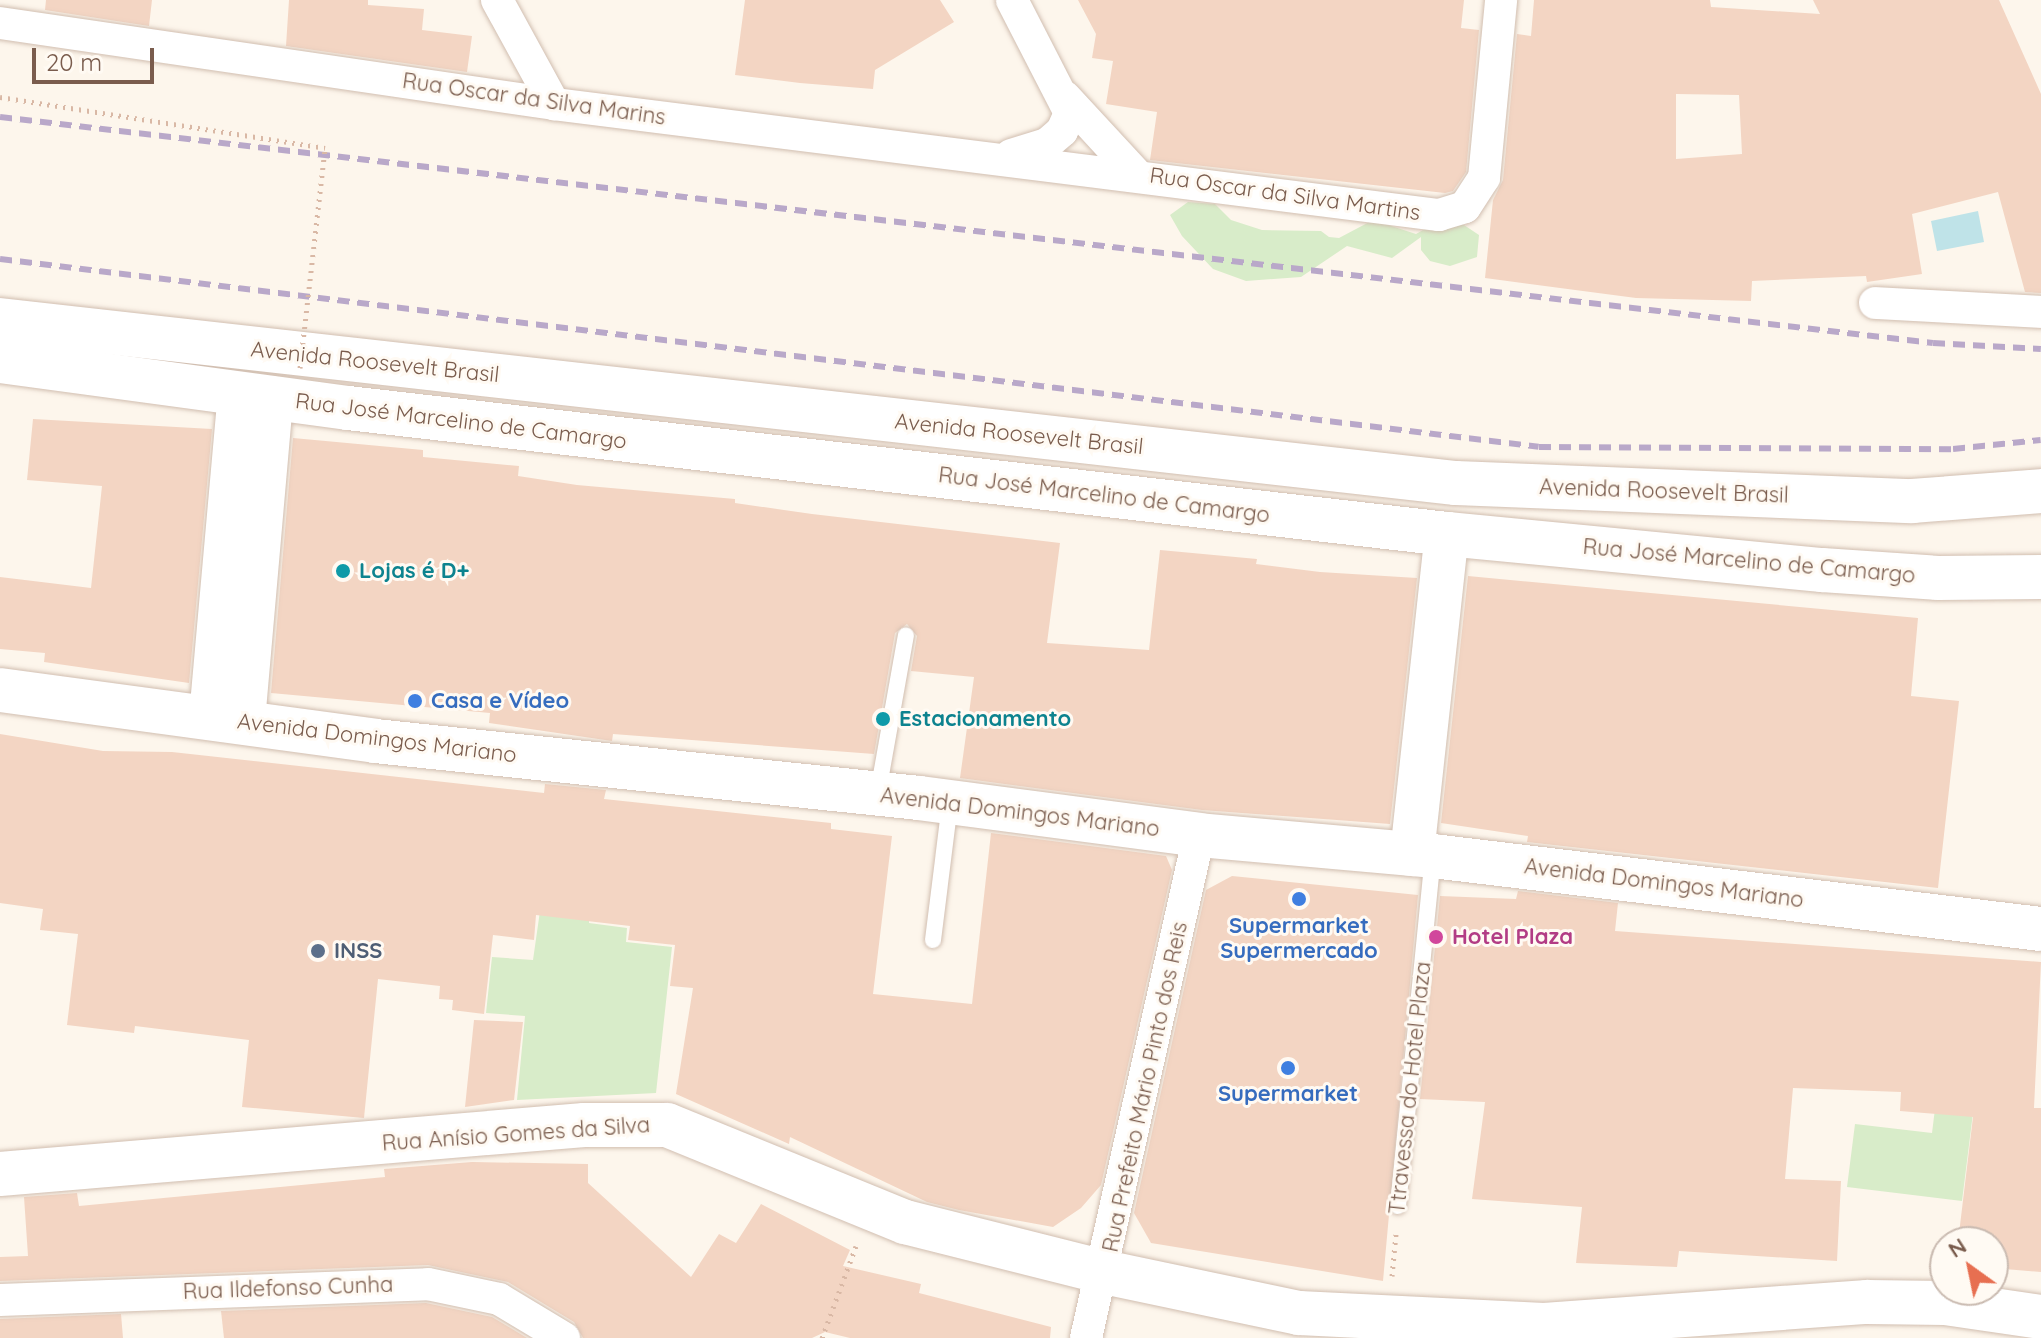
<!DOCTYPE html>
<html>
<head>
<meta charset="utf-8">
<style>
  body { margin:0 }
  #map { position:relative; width:2041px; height:1338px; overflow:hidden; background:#fdf6ec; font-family:Quicksand,sans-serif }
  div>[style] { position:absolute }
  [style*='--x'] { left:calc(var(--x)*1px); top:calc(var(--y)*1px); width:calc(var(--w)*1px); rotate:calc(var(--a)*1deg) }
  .green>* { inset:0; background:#d8ecc9 }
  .water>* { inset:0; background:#bfe3e8 }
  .building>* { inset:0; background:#f3d5c3 }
  .path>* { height:5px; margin-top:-2.5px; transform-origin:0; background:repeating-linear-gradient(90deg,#d9b8a5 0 2px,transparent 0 8px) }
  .roads { filter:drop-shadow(0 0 2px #d1beb0) drop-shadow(0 0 2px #d1beb0) }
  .lane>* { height:16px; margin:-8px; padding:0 8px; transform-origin:8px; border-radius:8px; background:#fff }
  .street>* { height:32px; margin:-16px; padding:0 16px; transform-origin:16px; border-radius:16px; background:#fff }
  .secondary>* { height:44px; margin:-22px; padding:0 22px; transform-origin:22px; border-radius:22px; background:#fff }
  .rail>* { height:6px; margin-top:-3px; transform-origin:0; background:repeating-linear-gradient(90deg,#b9a8c9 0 12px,transparent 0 20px) }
  .path-bridge>* { height:5px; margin-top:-2.5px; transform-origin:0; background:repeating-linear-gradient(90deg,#d9b8a5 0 2px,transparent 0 8px) }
  .dots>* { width:22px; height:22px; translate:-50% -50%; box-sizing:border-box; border:4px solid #fffaf3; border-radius:50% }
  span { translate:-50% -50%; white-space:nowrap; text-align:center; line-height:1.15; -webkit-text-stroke:6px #fffaf3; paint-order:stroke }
  .street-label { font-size:22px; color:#7a5c4d }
  .culture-label { font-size:22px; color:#0d838f; font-weight:700 }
  .left { translate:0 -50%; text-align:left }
  .shop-label { font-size:22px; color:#366cbe; font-weight:700 }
  .hotel-label { font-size:22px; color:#b23c85; font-weight:700 }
  .service-label { font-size:22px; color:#4e5e75; font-weight:700 }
  .north { position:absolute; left:1929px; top:1226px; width:80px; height:80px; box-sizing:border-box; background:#fffaf3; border:2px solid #cabbb1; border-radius:50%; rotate:327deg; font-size:22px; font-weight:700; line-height:32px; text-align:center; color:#7a5c4d }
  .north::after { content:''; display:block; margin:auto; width:28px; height:36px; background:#e76f51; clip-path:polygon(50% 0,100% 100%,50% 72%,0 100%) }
  .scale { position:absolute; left:32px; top:48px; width:122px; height:36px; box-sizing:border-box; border:4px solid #7a5c4d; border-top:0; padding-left:10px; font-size:24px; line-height:28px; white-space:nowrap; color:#7a5c4d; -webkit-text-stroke:6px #fffaf3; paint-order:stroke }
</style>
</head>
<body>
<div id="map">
  <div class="green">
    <i style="clip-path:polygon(1188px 202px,1215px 204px,1231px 220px,1262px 230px,1321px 231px,1329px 237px,1339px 238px,1373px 220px,1416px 234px,1432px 225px,1461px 223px,1479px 235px,1477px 257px,1450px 266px,1430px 261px,1421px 250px,1421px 237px,1392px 258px,1347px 246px,1301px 277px,1246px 281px,1213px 269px,1182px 236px,1170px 215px)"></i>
    <i style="clip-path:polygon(540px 911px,589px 912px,589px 923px,627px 928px,626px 942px,672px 947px,656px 1093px,517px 1100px,525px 1016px,486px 1013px,492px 957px,533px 960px)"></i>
    <i style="clip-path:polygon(1954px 956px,1992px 961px,1962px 1201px,1847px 1187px,1855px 1124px,1932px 1133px)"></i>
  </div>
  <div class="water">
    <i style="clip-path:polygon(1978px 211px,1984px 242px,1937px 251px,1931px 221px)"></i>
  </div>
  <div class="building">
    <i style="clip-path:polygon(46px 0,152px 0,149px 26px,45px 10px)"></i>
    <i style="clip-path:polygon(289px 0,368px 0,368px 5px,424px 9px,422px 30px,472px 36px,467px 72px,286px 46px)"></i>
    <i style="clip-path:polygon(745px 0,940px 0,954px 22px,875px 70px,873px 89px,800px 83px,735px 75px)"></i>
    <i style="clip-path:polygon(1078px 0,1464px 0,1461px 28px,1479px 30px,1466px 172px,1453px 191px,1445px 193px,1150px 160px,1157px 112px,1106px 104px,1113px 61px,1092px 58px,1096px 34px)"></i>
    <i style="clip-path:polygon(evenodd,1534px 0,1710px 0,1711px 7px,1820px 14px,1813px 0,1999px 0,2041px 94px,2041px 293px,2025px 292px,1998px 192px,1912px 214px,1922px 274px,1867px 282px,1866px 276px,1752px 281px,1751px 301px,1636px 298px,1485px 278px,1493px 200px,1503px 180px,1517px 34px,1531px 36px,1534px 0,1676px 94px,1739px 95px,1742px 154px,1676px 159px,1676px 94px)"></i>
    <i style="clip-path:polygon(33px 419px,212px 429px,189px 683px,44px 662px,45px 653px,0 649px,0 577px,91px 588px,102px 486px,27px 480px)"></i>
    <i style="clip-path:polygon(293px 438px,423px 450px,423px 457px,519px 466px,518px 476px,577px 485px,735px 499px,735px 503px,812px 514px,1060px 543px,1047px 643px,1149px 650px,1160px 550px,1257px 559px,1256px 564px,1320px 572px,1417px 578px,1390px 824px,1202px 810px,960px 778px,974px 677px,911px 671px,917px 636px,907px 624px,895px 633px,874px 754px,613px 734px,612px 741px,489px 723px,490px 713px,271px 693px)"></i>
    <i style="clip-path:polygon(1468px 576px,1918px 618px,1911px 696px,1959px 701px,1938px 888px,1527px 842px,1528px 836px,1441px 823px)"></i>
    <i style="clip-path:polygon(0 734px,103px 751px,172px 752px,544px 793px,545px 784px,606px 790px,604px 799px,831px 823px,831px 829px,892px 836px,873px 994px,972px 1004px,991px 833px,1166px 856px,1172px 870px,1101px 1185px,1081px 1208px,1053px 1227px,959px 1210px,927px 1202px,790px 1137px,789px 1144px,676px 1094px,693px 988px,670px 986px,675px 945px,628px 940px,630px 926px,536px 915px,534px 940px,493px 935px,484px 1014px,452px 1010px,453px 1000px,439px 999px,440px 986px,378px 979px,364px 1118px,242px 1107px,249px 1040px,135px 1026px,134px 1033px,67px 1025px,78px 934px,40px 930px,43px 909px,0 903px)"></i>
    <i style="clip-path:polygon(1232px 876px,1418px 895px,1383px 1281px,1151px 1243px,1134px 1213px,1206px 890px)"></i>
    <i style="clip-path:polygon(1518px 891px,1618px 903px,1615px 931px,2041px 962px,2034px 1108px,2041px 1108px,2041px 1272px,1993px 1268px,1993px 1242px,1958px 1242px,1973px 1117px,1900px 1111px,1901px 1092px,1793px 1088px,1785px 1179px,1841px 1181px,1837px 1261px,1679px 1251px,1677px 1267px,1576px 1263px,1582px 1207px,1472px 1199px,1485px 1102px,1420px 1099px,1440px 896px,1516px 899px)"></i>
    <i style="clip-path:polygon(474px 1020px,523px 1022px,514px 1100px,465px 1107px)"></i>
    <i style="clip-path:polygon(472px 1162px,588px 1164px,588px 1183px,691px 1277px,719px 1234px,736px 1243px,761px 1204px,850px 1250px,843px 1266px,921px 1284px,919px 1293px,1051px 1327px,1050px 1338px,850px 1338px,825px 1332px,812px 1338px,583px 1338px,574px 1322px,508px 1282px,428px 1265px,0 1281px,0 1257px,28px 1256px,24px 1197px,77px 1193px,79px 1206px,385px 1177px,384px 1169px)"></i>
    <i style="clip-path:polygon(426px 1303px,492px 1317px,527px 1338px,224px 1338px,221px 1311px)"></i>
    <i style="clip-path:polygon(121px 1314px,123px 1338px,0 1338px,0 1319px)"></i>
  </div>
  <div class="path">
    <i style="--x:0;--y:97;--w:329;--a:8.9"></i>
    <i style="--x:1392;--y:1276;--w:42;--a:-84.6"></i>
    <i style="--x:822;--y:1338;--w:98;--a:-69.7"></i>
  </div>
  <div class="roads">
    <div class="lane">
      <i style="--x:878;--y:792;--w:159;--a:-79.9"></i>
      <i style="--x:933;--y:940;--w:138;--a:-82.9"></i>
      <i style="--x:1398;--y:1206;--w:351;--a:-84.3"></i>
    </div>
    <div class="street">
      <i style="--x:497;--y:0;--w:119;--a:61.3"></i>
      <i style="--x:0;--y:23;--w:560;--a:8.32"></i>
      <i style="--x:554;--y:104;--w:892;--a:7.15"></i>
      <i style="--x:1439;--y:215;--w:27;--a:-17"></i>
      <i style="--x:1465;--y:207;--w:35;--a:-57"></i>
      <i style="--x:1484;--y:178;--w:179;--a:-84.5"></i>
      <i style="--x:1065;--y:97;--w:105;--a:47.3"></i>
      <i style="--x:1011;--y:155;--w:38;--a:-17"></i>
      <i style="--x:1047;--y:144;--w:20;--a:-41"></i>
      <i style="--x:1062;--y:131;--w:20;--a:-66"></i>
      <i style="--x:1070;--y:113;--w:127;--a:-117.2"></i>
      <i style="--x:1875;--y:303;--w:166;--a:3.1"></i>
      <i style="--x:0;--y:1300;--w:428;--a:-2.1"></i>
      <i style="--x:428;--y:1284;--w:73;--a:11.9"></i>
      <i style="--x:499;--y:1299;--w:76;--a:31"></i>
      <i style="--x:1086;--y:1338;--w:516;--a:-77.34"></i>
    </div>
    <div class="secondary">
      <i style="--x:0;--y:320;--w:1465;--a:6.39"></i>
      <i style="--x:1456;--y:483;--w:456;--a:2.3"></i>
      <i style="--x:1912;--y:501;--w:129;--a:-4.4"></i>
      <i style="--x:0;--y:361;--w:351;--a:7.7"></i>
      <i style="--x:348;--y:408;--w:1106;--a:6.54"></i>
      <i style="--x:1447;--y:534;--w:377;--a:5.5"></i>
      <i style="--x:1822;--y:570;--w:116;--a:3.9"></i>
      <i style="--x:1938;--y:578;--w:103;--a:-0.6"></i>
      <i style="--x:0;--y:690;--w:378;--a:7.7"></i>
      <i style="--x:375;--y:741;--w:547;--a:5.98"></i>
      <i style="--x:919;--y:798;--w:282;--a:7.5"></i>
      <i style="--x:1199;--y:835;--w:235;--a:5.1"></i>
      <i style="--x:1433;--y:856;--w:612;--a:6.85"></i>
      <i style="--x:211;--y:717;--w:323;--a:-84.9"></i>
      <i style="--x:243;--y:721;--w:324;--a:-85"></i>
      <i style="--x:1412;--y:854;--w:322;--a:-83.8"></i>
      <i style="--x:0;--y:1174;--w:586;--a:-4.8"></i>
      <i style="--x:584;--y:1125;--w:83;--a:0"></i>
      <i style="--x:667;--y:1125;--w:257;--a:22.2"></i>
      <i style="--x:905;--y:1222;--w:205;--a:14.1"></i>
      <i style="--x:1104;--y:1272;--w:199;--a:11.9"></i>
      <i style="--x:1299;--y:1313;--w:245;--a:2.8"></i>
      <i style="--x:1544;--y:1325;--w:324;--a:-4.1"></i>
      <i style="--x:1867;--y:1302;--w:78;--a:0.7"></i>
      <i style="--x:1945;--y:1303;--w:97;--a:8.3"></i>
    </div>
  </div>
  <div class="rail">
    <i style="--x:0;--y:117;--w:1946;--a:6.67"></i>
    <i style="--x:1933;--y:343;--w:108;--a:3.2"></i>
    <i style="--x:0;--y:259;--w:1550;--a:6.96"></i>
    <i style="--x:1539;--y:447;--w:414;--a:0.3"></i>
    <i style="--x:1953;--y:449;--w:88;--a:-5.8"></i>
  </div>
  <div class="path-bridge">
    <i style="--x:300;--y:368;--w:221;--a:-83.5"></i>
  </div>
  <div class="dots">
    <i style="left:343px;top:571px;background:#0f9aa8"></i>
    <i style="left:415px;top:701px;background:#3f7fe0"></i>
    <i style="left:883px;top:719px;background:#0f9aa8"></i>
    <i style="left:1299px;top:899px;background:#3f7fe0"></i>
    <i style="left:1436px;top:937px;background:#d1479c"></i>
    <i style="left:318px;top:951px;background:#5c6f8a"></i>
    <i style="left:1288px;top:1068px;background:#3f7fe0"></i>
  </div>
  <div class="street-label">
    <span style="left:534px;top:99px;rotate:8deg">Rua Oscar da Silva Marins</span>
    <span style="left:1285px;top:194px;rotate:8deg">Rua Oscar da Silva Martins</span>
    <span style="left:375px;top:362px;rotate:6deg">Avenida Roosevelt Brasil</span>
    <span style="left:461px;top:421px;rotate:7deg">Rua José Marcelino de Camargo</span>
    <span style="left:1019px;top:434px;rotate:6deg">Avenida Roosevelt Brasil</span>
    <span style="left:1664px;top:491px;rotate:2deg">Avenida Roosevelt Brasil</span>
    <span style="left:1104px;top:495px;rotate:7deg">Rua José Marcelino de Camargo</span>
    <span style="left:1749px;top:561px;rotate:5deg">Rua José Marcelino de Camargo</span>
    <span style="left:377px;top:738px;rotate:7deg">Avenida Domingos Mariano</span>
    <span style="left:1020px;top:812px;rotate:7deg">Avenida Domingos Mariano</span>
    <span style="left:1664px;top:883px;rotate:7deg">Avenida Domingos Mariano</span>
    <span style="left:1145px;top:1087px;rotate:-78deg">Rua Prefeito Mário Pinto dos Reis</span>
    <span style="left:1410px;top:1088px;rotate:-84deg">Ttravessa do Hotel Plaza</span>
    <span style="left:516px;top:1134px;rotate:-4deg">Rua Anísio Gomes da Silva</span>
    <span style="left:288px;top:1288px;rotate:-2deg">Rua Ildefonso Cunha</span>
  </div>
  <div class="culture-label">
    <span class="left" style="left:359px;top:571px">Lojas é D+</span>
    <span class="left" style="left:899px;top:719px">Estacionamento</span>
  </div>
  <div class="shop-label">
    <span class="left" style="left:431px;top:701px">Casa e Vídeo</span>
    <span style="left:1299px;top:938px">Supermarket<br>Supermercado</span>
    <span style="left:1288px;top:1094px">Supermarket</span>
  </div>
  <div class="hotel-label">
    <span class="left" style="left:1452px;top:937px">Hotel Plaza</span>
  </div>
  <div class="service-label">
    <span class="left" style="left:334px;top:951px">INSS</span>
  </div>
  <div class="north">N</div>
  <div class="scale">20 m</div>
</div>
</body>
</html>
